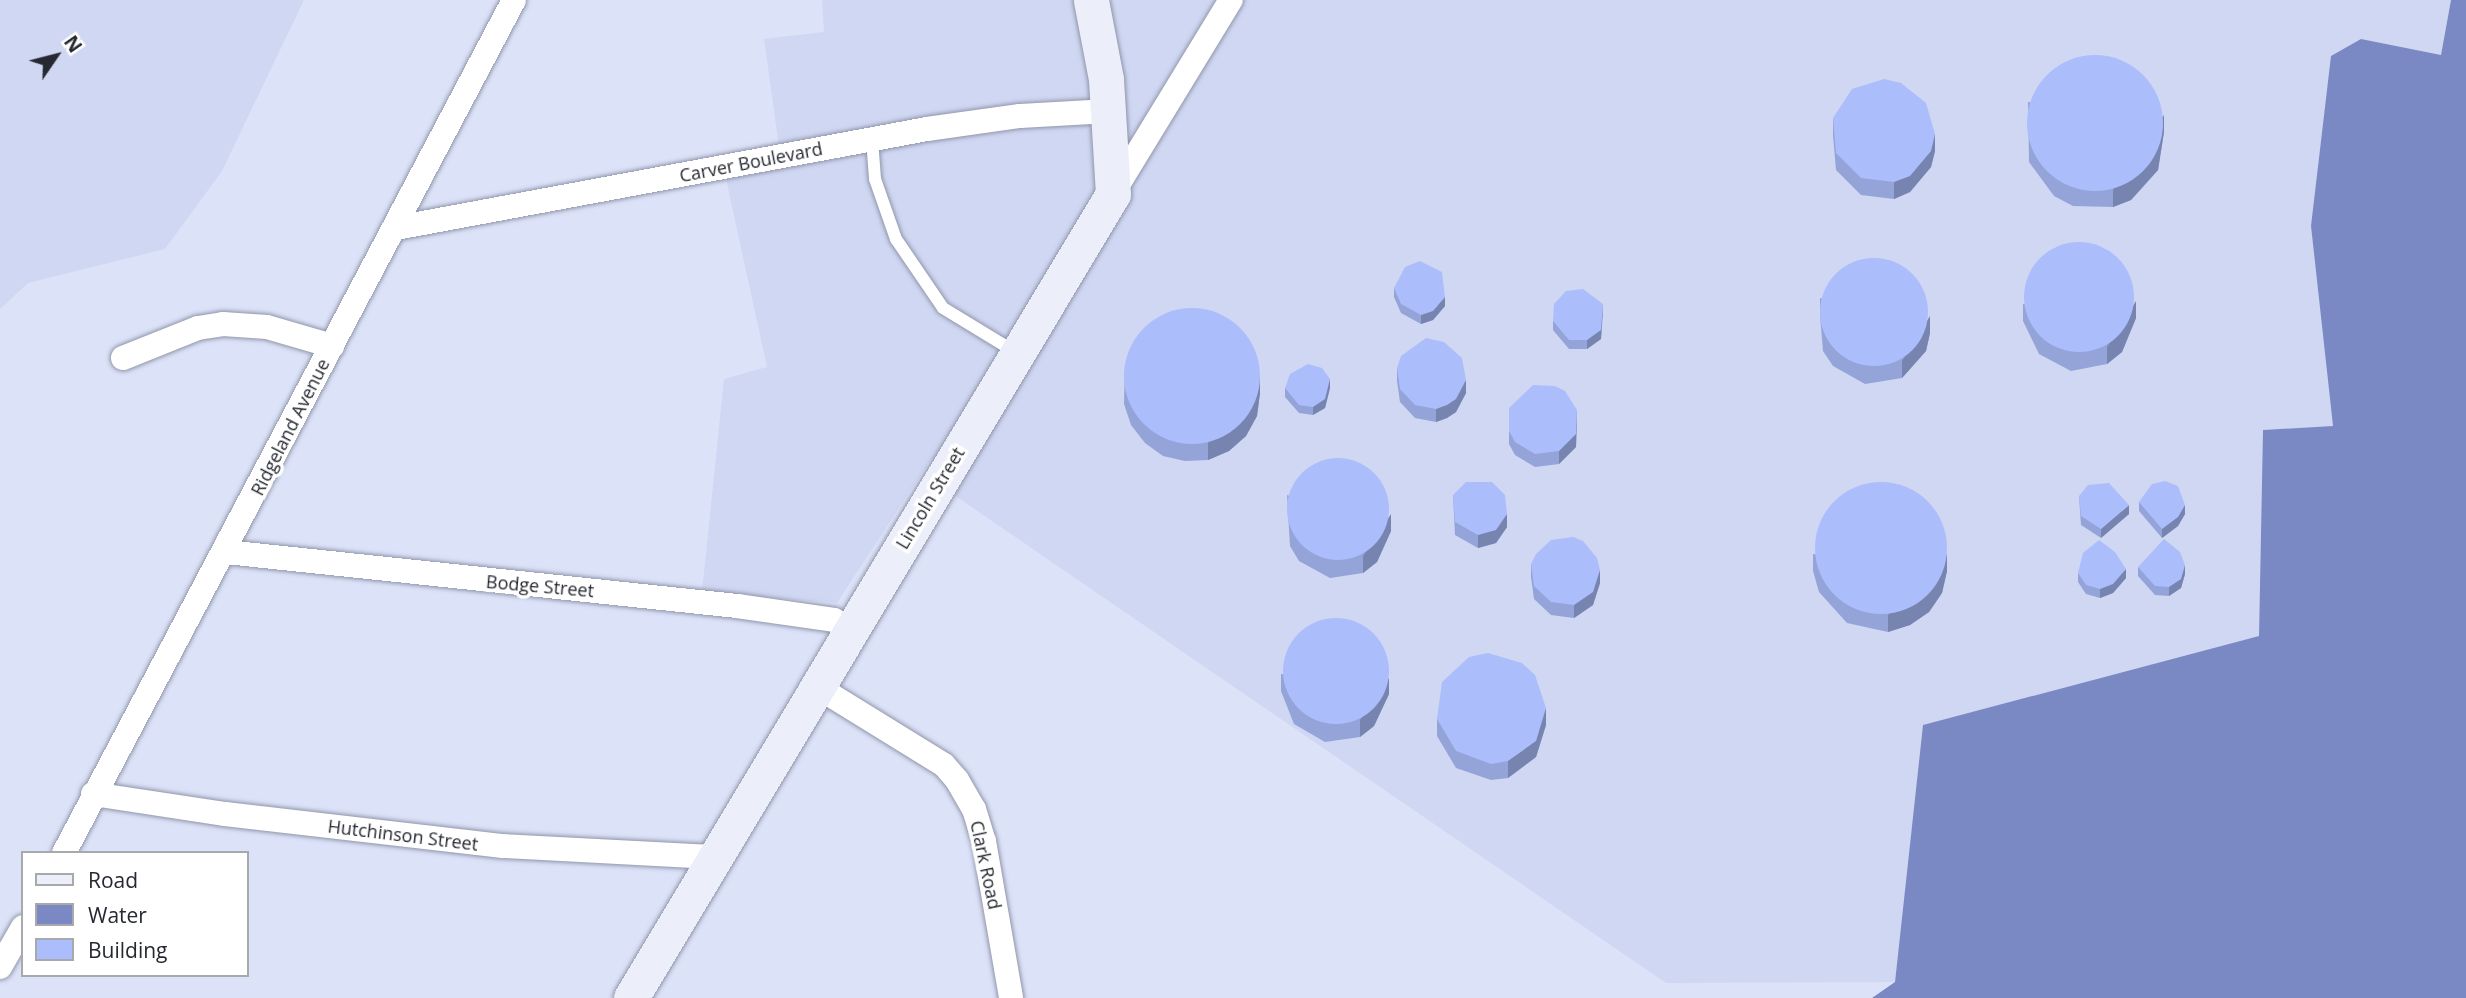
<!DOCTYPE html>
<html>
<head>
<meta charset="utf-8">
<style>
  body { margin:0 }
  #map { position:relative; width:2466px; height:998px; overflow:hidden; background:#dce2f8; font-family:"Open Sans",sans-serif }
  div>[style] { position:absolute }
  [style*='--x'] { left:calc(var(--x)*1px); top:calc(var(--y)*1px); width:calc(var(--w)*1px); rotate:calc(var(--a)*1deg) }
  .built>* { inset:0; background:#d0d7f3 }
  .water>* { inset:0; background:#7a89c4 }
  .roads { filter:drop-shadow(0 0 2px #9096aa) drop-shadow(0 0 2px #9096aa) }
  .lane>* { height:12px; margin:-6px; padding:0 6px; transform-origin:6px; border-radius:6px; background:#fff }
  .street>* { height:24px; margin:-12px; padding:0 12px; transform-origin:12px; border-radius:12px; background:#fff }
  .secondary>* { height:35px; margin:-17.5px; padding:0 17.5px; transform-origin:17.5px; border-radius:17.5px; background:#eceffa }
  .wall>* { inset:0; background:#94a3d8 }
  .shaded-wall>* { inset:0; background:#7884b0 }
  .building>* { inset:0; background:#acbdfb }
  .round { border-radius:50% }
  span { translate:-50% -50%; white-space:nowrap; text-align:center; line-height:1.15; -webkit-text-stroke:7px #fff; paint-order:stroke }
  .street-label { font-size:18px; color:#262931 }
  .legend { position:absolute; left:21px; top:851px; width:228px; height:126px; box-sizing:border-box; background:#fff; border:2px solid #a8a9ad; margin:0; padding:9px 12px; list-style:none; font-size:21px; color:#262931 }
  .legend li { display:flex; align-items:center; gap:14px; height:35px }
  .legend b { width:35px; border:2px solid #a8a9ad }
  .north { position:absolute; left:21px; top:21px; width:70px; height:70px; -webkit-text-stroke:5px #fff; paint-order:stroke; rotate:55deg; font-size:19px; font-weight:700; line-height:28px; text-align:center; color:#262931 }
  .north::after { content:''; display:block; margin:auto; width:24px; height:32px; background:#262931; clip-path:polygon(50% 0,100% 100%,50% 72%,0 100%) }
</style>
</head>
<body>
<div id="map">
  <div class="built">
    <i style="clip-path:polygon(0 0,304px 0,222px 171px,165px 249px,28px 283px,0 309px)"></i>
    <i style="clip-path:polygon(822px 0,2451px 0,2441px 56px,2361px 39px,2311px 226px,2333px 426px,2263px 430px,2259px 636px,1923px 725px,1895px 982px,1666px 983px,957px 497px,931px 459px,837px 603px,702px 592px,724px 379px,767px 367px,726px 179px,782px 168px,764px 39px,824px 32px)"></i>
  </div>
  <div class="water">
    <i style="clip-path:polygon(2451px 0,2466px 0,2466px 998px,1872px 998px,1895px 982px,1923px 725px,2259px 636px,2263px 430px,2333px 426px,2311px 226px,2331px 56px,2361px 39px,2441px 55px)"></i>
  </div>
  <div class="roads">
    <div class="lane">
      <i style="--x:872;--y:139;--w:40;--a:85.7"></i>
      <i style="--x:875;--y:179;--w:64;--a:70.7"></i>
      <i style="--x:896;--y:239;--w:83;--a:55.7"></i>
      <i style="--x:943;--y:308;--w:87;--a:31.3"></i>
    </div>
    <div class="street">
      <i style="--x:1113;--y:193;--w:226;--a:-58.6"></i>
      <i style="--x:396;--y:228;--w:540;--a:-10.56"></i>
      <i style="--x:927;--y:129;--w:94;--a:-8"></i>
      <i style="--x:1020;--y:116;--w:89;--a:-3.2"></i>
      <i style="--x:123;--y:358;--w:81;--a:-21.8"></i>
      <i style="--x:198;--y:328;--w:25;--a:-9"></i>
      <i style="--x:223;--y:324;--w:44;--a:3.9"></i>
      <i style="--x:267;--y:327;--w:68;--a:16.3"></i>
      <i style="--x:226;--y:552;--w:514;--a:6.03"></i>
      <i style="--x:737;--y:606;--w:98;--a:8.2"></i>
      <i style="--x:834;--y:620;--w:19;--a:28"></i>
      <i style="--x:816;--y:686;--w:150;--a:31.7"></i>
      <i style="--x:944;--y:765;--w:20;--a:49"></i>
      <i style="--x:957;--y:780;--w:34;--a:60"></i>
      <i style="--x:974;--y:809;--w:34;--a:73"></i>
      <i style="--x:984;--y:841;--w:159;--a:80.2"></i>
      <i style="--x:93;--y:794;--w:134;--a:8.6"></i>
      <i style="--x:225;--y:814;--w:280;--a:6.6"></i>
      <i style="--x:503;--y:846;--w:212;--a:3"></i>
      <i style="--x:64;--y:853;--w:964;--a:-62.19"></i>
      <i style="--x:0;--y:967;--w:46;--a:-60.1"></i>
    </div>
    <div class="secondary">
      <i style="--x:631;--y:998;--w:937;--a:-59.06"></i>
      <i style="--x:1113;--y:194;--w:115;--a:-93.5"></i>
      <i style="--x:1106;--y:79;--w:80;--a:-100.8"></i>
    </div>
  </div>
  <div class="wall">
    <i style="clip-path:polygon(2028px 102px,2164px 132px,2158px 170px,2131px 200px,2113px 207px,2073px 206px,2054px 196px,2029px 162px)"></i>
    <i style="clip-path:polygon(1833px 118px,1935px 151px,1931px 167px,1910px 192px,1894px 199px,1861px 195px,1836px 170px,1833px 135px)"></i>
    <i style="clip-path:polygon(1394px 288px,1445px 306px,1433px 320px,1421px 324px,1401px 313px,1394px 297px)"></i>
    <i style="clip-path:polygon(1820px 298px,1930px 333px,1926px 351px,1902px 378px,1865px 384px,1833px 366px,1823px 351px,1820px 315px)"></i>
    <i style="clip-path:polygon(2023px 304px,2136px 318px,2122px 352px,2107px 364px,2071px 371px,2039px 354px,2023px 321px)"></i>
    <i style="clip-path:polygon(1603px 313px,1601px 339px,1587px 349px,1569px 349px,1553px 330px,1553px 321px)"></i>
    <i style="clip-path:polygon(1125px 364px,1260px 393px,1257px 416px,1246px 436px,1229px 451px,1208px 460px,1185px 461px,1163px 456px,1145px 443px,1131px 425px,1124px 404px)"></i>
    <i style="clip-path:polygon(1397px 368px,1466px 393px,1456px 412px,1447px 418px,1436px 422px,1415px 418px,1400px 402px,1397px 381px)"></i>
    <i style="clip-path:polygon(1285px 388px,1330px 388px,1325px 408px,1313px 415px,1299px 413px,1285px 397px)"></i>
    <i style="clip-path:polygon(1509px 408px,1577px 423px,1576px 447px,1559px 464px,1535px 467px,1515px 455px,1509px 444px)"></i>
    <i style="clip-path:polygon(1287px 495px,1391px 531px,1377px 562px,1363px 573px,1330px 578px,1299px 561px,1290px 546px)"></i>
    <i style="clip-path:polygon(1453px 495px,1507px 527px,1496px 543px,1478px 548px,1455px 535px)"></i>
    <i style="clip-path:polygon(2079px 496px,2129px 514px,2101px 538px,2081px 525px)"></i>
    <i style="clip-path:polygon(2139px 502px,2185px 514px,2178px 526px,2162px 538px,2139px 511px)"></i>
    <i style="clip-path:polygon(1813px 554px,1947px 571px,1942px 593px,1929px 612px,1910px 625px,1888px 632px,1847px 623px,1819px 592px,1813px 571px)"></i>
    <i style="clip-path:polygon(1531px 564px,1600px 583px,1593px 605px,1574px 618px,1551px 615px,1534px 599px,1531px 577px)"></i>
    <i style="clip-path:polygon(2138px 567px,2185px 574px,2181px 588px,2169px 596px,2155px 595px,2138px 576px)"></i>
    <i style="clip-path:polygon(2078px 573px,2126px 578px,2113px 593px,2100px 598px,2086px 594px,2078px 582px)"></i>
    <i style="clip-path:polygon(1281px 674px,1389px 694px,1374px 726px,1360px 737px,1325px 742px,1294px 724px,1281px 691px)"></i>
    <i style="clip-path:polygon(1437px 719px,1546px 725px,1536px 757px,1508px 778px,1491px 780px,1456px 768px,1437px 736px)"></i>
  </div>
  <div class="shaded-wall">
    <i style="clip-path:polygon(2164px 115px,2164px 132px,2158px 170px,2131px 200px,2113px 207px,2113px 190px)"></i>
    <i style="clip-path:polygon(1935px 134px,1935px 151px,1931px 167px,1910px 192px,1894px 199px,1894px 182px)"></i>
    <i style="clip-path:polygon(1445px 297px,1445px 306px,1433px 320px,1421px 324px,1421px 315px)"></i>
    <i style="clip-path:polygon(2136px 301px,2136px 318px,2122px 352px,2107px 364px,2107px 347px)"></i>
    <i style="clip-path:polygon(1603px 304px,1601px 339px,1587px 349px,1587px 340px)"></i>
    <i style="clip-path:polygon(1930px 316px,1930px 333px,1926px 351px,1902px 378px,1902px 361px)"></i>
    <i style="clip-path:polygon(1260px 376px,1260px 393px,1257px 416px,1246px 436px,1229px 451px,1208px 460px,1208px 443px)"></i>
    <i style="clip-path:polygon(1330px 379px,1330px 388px,1325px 408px,1313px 415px,1313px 407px)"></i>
    <i style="clip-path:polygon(1466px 380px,1466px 393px,1456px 412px,1447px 418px,1436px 422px,1436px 409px)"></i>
    <i style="clip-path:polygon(1577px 410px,1576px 447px,1559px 464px,1559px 451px)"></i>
    <i style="clip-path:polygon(2129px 505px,2129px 514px,2101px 538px,2101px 529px)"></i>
    <i style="clip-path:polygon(2185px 505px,2185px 514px,2178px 526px,2162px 538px,2162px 529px)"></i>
    <i style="clip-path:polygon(1391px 514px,1391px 531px,1377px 562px,1363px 573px,1363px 556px)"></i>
    <i style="clip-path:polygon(1507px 514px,1507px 527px,1496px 543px,1478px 548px,1478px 535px)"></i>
    <i style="clip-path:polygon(1947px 554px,1947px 571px,1942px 593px,1929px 612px,1910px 625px,1888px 632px,1888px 615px)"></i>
    <i style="clip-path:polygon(2185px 565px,2185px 574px,2181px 588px,2169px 596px,2169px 587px)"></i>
    <i style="clip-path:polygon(2126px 569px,2126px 578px,2113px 593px,2100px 598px,2100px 589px)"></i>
    <i style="clip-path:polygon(1600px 570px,1600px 583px,1593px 605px,1574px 618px,1574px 605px)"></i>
    <i style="clip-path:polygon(1389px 678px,1389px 694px,1374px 726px,1360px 737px,1360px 720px)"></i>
    <i style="clip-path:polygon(1546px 708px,1546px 725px,1536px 757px,1508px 778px,1508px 761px)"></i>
  </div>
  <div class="building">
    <i class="round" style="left:2027px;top:55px;width:136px;height:136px"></i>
    <i style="clip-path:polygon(1884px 79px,1901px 83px,1926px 103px,1935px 134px,1931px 151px,1910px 176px,1894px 182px,1861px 178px,1836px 153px,1833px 118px,1852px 89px)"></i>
    <i class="round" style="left:2024px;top:242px;width:110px;height:110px"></i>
    <i class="round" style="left:1820px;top:258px;width:108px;height:108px"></i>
    <i style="clip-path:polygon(1420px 261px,1442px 272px,1445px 297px,1433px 311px,1421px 315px,1401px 304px,1394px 288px,1405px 267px)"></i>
    <i style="clip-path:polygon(1583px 289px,1603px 304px,1601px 330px,1587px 340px,1569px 340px,1553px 321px,1554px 304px,1566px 291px)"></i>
    <i class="round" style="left:1124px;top:308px;width:136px;height:136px"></i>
    <i style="clip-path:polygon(1426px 338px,1444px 342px,1462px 358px,1466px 380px,1456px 399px,1447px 405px,1436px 409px,1415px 405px,1400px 389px,1397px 368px,1401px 356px)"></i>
    <i style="clip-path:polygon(1308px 364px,1322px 368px,1330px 379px,1325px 399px,1313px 407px,1299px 405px,1285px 388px,1290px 374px)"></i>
    <i style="clip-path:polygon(1533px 385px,1555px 386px,1565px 391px,1577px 410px,1576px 434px,1559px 451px,1535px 454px,1515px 442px,1509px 431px,1509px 408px)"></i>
    <i class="round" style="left:1287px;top:458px;width:102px;height:102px"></i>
    <i style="clip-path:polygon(2165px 481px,2178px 486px,2185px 505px,2178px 517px,2162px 529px,2139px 502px,2152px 484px)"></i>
    <i style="clip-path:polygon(1466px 482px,1492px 482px,1505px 495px,1507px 514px,1496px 530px,1478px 535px,1455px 522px,1453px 495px)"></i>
    <i class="round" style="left:1815px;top:482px;width:132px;height:132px"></i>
    <i style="clip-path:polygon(2109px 483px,2129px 505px,2101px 529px,2081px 516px,2079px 496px,2088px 485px)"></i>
    <i style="clip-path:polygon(1573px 537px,1583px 541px,1597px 558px,1600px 570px,1593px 592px,1574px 605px,1551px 602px,1534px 586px,1531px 564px,1536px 554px,1551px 540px)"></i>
    <i style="clip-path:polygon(2164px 539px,2180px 552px,2185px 565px,2181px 579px,2169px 587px,2155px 586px,2138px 567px)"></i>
    <i style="clip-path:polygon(2099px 540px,2115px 552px,2126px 569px,2113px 584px,2100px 589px,2086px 585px,2078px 573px,2083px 553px)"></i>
    <i class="round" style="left:1283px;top:618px;width:106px;height:106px"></i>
    <i style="clip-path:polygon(1488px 653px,1522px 663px,1535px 675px,1546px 708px,1536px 741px,1508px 761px,1491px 764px,1456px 751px,1437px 719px,1442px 682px,1469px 657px)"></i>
  </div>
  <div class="street-label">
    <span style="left:751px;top:162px;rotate:-11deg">Carver Boulevard</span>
    <span style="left:290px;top:427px;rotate:-63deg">Ridgeland Avenue</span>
    <span style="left:930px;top:498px;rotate:-59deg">Lincoln Street</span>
    <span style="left:540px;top:586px;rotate:5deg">Bodge Street</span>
    <span style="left:403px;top:835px;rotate:7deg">Hutchinson Street</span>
    <span style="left:986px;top:865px;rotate:78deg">Clark Road</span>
  </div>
  <ul class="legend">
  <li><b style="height:9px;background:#eceffa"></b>Road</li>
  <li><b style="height:19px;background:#7a89c4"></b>Water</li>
  <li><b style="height:19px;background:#acbdfb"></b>Building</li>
  </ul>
  <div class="north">N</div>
</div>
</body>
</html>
